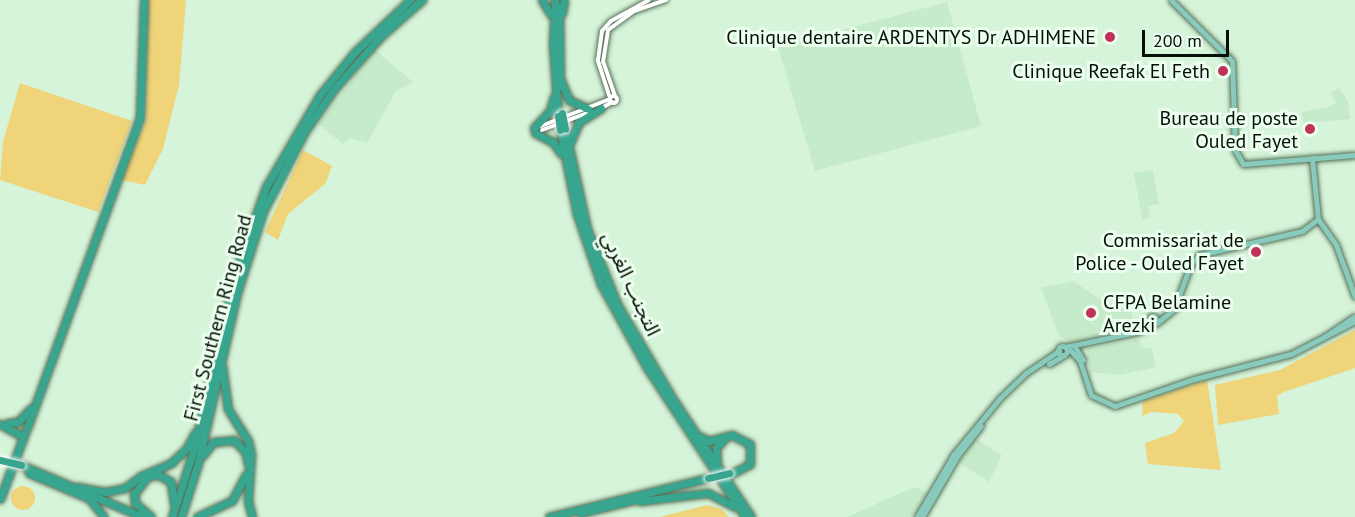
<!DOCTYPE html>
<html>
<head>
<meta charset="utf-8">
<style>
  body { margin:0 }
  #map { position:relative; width:1355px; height:517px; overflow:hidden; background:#d6f4d9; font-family:"PT Sans","Noto Sans Arabic",sans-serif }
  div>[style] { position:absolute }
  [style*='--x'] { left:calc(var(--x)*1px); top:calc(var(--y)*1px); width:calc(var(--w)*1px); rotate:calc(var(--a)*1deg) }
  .built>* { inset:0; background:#c6ebca }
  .green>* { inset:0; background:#f0d479 }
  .round { border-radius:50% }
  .roads { filter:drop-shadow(0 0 2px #567159) drop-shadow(0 0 2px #567159) }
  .minor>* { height:4px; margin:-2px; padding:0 2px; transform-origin:2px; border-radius:2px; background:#fff }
  .minor>.ring { margin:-2px; padding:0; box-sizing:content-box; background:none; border:4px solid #fff; border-radius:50% }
  .major>* { height:5px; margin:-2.5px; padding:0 2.5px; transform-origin:2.5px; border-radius:2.5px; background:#88cabc }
  .major>.ring { margin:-2.5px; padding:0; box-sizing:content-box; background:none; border:5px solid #88cabc; border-radius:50% }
  .highway>* { height:7px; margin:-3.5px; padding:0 3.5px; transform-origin:3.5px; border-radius:3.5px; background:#38a68f }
  .bridges { filter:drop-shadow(0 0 2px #fff) drop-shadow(0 0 2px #fff) }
  .highway-bridge>* { height:7px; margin:-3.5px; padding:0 3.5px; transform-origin:3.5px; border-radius:3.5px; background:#38a68f }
  .dots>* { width:16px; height:16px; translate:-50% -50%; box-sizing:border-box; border:3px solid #ecfeed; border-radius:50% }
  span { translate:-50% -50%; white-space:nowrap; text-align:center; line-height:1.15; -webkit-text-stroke:6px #ecfeed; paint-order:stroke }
  .poi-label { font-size:20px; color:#050f07 }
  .right { translate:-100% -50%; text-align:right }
  .left { translate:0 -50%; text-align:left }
  .street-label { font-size:20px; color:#050f07 }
  .scale { position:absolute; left:1142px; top:30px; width:87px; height:27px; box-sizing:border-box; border:3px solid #050f07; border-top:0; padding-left:8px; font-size:18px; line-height:21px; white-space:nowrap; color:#050f07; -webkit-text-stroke:4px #ecfeed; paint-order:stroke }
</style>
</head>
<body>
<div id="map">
  <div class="built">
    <i style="clip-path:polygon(947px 2px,981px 126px,815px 171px,778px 47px)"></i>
    <i style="clip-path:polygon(375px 50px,413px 82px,396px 91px,367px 143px,351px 138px,343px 144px,318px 124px)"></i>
    <i style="clip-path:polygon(1339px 88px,1348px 101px,1350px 119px,1303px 123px,1302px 112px,1329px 107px,1336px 102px,1331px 93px)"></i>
    <i style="clip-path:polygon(1153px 170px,1159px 204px,1148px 206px,1150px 218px,1142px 219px,1134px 173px)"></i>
    <i style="clip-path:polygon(1073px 281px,1100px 299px,1132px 312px,1133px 325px,1075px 344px,1059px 336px,1041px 288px)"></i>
    <i style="clip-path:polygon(1139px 339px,1141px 347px,1152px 348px,1156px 367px,1120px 375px,1090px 372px,1087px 348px)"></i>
    <i style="clip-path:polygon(976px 439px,1002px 455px,989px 482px,958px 462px)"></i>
    <i style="clip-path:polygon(914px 487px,927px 492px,914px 517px,847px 517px)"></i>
  </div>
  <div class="green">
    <i style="clip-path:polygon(148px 0,186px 0,179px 85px,163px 149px,145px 185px,121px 180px,146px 120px)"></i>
    <i style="clip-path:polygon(20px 83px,132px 121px,98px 212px,0 180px,3px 142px)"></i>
    <i style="clip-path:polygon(303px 150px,332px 166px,325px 184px,288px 214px,278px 240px,265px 232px)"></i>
    <i style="clip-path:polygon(1355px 330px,1355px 368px,1284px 392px,1277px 396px,1279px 414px,1218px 425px,1215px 385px,1280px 370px)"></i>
    <i style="clip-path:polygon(1207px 380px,1221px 470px,1148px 464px,1145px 443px,1174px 433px,1184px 421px,1178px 414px,1152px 412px,1142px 416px,1143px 401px)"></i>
    <i class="round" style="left:11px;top:486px;width:24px;height:24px"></i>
    <i style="clip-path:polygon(707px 505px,721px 509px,729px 517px,660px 517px)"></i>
  </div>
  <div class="roads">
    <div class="minor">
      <i class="ring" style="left:609.5px;top:95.5px;width:3px;height:3px"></i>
      <i style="--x:615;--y:96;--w:36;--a:-109"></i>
      <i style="--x:603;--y:62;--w:32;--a:-81"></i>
      <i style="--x:608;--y:30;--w:32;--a:-36"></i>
      <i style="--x:634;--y:11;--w:34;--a:-19"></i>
      <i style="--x:610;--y:98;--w:40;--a:-108"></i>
      <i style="--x:598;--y:60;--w:29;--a:-82"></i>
      <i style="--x:602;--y:31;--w:13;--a:-48"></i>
      <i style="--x:611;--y:21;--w:43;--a:-28.9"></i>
      <i style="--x:600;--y:109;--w:14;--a:-30"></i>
      <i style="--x:541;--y:126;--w:74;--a:-21.4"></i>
      <i style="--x:542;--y:130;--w:51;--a:-20.6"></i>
    </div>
    <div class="major">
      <i style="--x:1171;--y:0;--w:86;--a:45"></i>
      <i style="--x:1232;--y:61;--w:89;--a:88.1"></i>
      <i style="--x:1235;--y:150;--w:16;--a:60"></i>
      <i style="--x:1243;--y:164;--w:112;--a:-4.6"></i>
      <i style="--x:1312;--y:158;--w:61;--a:84.4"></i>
      <i style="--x:1318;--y:219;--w:32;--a:55"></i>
      <i style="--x:1336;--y:245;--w:55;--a:69.9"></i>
      <i class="ring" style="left:1149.5px;top:316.5px;width:2px;height:2px"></i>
      <i style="--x:1142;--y:328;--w:11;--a:-45"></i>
      <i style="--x:1324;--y:337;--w:37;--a:-34"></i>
      <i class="ring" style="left:1058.5px;top:346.5px;width:4px;height:4px"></i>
      <i style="--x:1065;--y:347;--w:74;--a:-11.8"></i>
      <i style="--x:1137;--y:332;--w:23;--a:-25"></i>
      <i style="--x:1158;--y:322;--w:21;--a:-39"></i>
      <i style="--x:1174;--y:309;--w:46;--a:-69.6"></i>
      <i style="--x:1190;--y:266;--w:14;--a:-51"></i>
      <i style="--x:1199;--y:255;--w:106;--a:-13.1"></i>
      <i style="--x:1302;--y:231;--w:20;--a:-37"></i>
      <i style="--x:1075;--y:347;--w:15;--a:58"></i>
      <i style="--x:1071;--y:351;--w:13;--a:48"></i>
      <i style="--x:1080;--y:361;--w:36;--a:72"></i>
      <i style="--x:1091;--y:395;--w:26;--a:25"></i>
      <i style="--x:1115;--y:406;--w:83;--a:-18.9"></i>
      <i style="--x:1194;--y:379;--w:100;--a:-14.5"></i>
      <i style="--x:1291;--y:354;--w:72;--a:-27.3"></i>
      <i style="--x:1049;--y:364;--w:17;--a:-31"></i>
      <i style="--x:917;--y:517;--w:73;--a:-59.6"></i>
      <i style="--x:954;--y:454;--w:72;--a:-50.6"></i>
      <i style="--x:1000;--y:398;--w:36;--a:-44"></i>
      <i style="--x:1026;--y:373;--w:40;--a:-34"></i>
      <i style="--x:922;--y:517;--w:72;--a:-59.9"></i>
      <i style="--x:958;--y:455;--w:37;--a:-52"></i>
    </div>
    <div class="highway">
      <i style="--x:542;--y:0;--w:17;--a:59"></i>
      <i style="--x:555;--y:0;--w:45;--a:92.5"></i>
      <i style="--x:553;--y:45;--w:69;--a:85.9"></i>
      <i style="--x:559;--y:7;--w:79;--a:89.3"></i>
      <i style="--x:562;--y:13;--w:13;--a:-81"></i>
      <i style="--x:561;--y:81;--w:21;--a:67"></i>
      <i style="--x:569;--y:100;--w:21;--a:25"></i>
      <i style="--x:534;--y:128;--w:23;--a:-47"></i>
      <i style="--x:550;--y:111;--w:15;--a:-74"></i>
      <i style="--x:565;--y:129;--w:102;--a:77.6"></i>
      <i style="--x:587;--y:229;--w:81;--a:68.2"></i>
      <i style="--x:617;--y:304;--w:113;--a:59.6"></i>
      <i style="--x:674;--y:401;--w:139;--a:56.4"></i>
      <i style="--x:560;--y:130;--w:86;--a:78.6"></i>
      <i style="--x:577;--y:214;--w:74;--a:71.1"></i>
      <i style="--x:601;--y:284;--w:94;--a:61.2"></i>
      <i style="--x:646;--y:366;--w:181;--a:56.7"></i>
      <i style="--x:535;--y:133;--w:20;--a:27"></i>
      <i style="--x:553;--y:142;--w:14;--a:56"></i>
      <i style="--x:570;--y:143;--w:23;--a:-67"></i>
      <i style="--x:579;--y:122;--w:26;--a:-32"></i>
      <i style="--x:222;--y:366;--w:43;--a:82.1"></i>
      <i style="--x:228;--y:409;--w:38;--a:58"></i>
      <i style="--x:248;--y:441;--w:13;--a:77"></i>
      <i style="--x:251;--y:454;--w:47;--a:93.7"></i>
      <i style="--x:248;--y:501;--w:16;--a:76"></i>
      <i style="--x:8;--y:423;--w:10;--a:-6"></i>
      <i style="--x:18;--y:422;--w:18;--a:-47"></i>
      <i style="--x:0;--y:424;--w:23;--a:29"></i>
      <i style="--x:27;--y:428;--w:331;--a:-70"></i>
      <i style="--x:140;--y:117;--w:117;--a:-88"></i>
      <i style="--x:701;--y:437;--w:9;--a:27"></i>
      <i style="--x:709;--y:441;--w:24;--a:-15"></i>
      <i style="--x:732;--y:435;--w:20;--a:27"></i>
      <i style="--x:750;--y:444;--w:20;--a:90"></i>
      <i style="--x:750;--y:464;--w:24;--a:152"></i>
      <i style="--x:203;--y:455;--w:16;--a:-52"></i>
      <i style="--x:213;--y:442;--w:21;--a:-5"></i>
      <i style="--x:234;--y:440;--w:18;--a:47"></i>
      <i style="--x:246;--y:453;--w:11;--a:80"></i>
      <i style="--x:717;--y:463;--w:15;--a:-94"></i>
      <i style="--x:716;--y:448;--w:12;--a:-48"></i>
      <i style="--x:21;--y:465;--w:133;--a:23.1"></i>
      <i style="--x:29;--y:473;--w:67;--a:22.8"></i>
      <i style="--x:77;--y:487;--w:28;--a:10"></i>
      <i style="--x:105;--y:492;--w:20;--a:-11"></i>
      <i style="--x:125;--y:488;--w:20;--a:-37"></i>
      <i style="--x:141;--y:476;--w:33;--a:-23"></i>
      <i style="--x:171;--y:463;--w:22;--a:-43"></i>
      <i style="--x:187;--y:448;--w:17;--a:-62"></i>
      <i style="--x:89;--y:498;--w:24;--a:52"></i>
      <i style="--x:0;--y:499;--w:71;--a:-69.3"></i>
      <i style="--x:640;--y:501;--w:68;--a:-6.7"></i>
      <i style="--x:708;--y:493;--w:30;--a:27"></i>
      <i style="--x:580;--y:513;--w:67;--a:-13.8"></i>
      <i style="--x:151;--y:517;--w:21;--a:-139"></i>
      <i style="--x:135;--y:503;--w:9;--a:-96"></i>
      <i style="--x:134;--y:494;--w:23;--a:-52"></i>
      <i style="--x:148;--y:476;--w:11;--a:-5"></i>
      <i style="--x:159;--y:475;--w:14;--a:30"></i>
      <i style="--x:171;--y:482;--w:22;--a:82"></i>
      <i style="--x:172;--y:517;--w:71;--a:-72.1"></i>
      <i style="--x:194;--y:449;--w:180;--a:-76.8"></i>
      <i style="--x:235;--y:274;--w:92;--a:-70.4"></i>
      <i style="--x:266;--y:187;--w:107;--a:-59.6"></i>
      <i style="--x:320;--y:95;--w:55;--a:-50.9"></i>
      <i style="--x:355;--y:52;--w:76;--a:-43.4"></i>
      <i style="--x:181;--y:517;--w:57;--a:-72.5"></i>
      <i style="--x:198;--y:463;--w:174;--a:-77.1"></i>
      <i style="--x:237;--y:293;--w:86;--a:-72.4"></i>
      <i style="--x:263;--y:211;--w:90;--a:-62.3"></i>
      <i style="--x:305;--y:131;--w:52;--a:-55.1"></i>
      <i style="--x:335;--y:88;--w:69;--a:-48.5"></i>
      <i style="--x:381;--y:36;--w:55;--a:-41.3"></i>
      <i style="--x:197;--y:517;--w:38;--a:-25"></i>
      <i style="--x:232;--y:501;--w:30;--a:-62"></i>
      <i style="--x:549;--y:517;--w:164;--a:-13.8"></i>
    </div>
  </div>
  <div class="bridges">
    <div class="highway-bridge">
      <i style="--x:562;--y:113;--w:16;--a:79"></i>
      <i style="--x:558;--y:116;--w:14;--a:82"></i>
      <i style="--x:0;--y:460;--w:22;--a:13"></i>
      <i style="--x:708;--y:478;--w:22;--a:-13"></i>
    </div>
  </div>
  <div class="dots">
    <i style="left:1110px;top:37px;background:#c13259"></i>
    <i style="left:1223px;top:71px;background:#c13259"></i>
    <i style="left:1310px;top:129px;background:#c13259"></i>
    <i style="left:1256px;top:252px;background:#c13259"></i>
    <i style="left:1091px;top:313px;background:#c13259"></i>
  </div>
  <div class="poi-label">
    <span class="right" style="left:1096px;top:37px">Clinique dentaire ARDENTYS Dr ADHIMENE</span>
    <span class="right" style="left:1210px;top:71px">Clinique Reefak El Feth</span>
    <span class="right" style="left:1298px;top:130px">Bureau de poste<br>Ouled Fayet</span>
    <span class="right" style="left:1244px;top:252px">Commissariat de<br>Police - Ouled Fayet</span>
    <span class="left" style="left:1103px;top:314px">CFPA Belamine<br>Arezki</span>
  </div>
  <div class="street-label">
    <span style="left:631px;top:284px;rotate:65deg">التجنب الغربي</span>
    <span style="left:218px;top:318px;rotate:-75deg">First Southern Ring Road</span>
  </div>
  <div class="scale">200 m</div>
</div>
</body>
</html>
